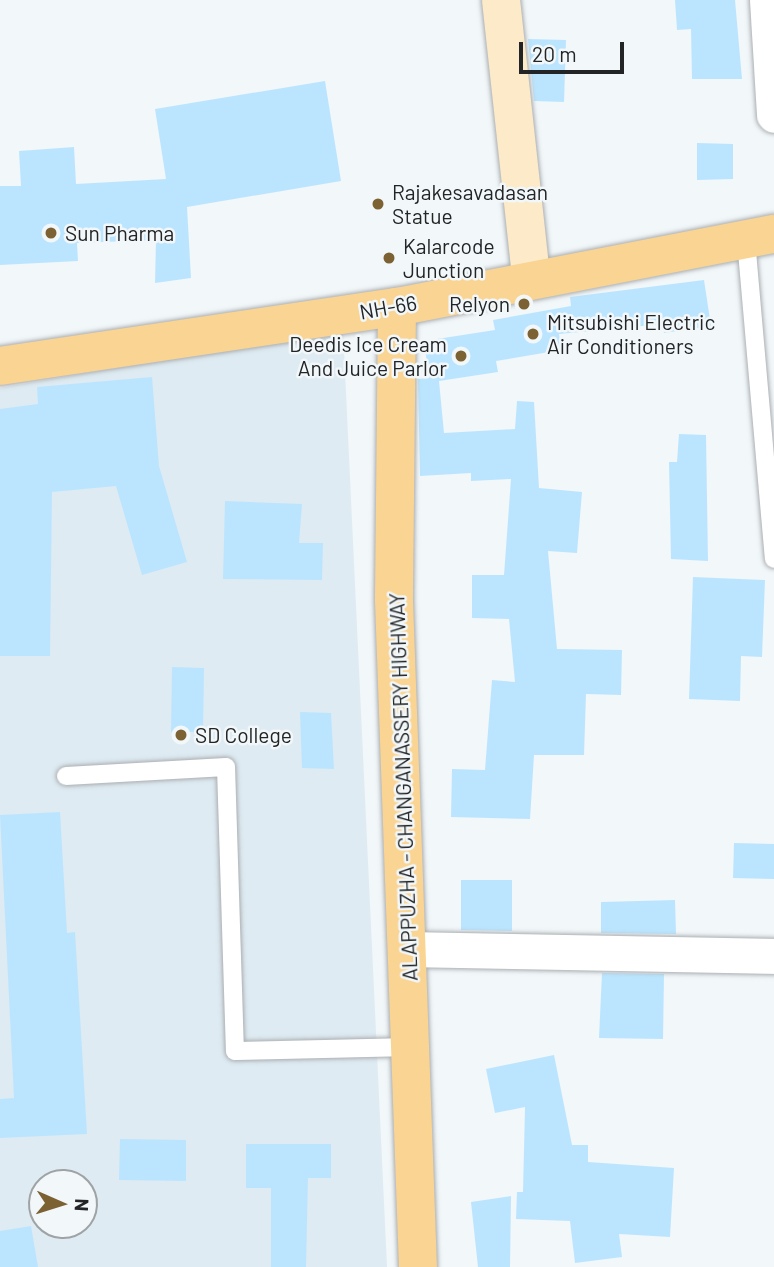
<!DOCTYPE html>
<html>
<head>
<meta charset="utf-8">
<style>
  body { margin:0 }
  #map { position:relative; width:774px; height:1267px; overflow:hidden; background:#f2f7fa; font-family:Barlow,sans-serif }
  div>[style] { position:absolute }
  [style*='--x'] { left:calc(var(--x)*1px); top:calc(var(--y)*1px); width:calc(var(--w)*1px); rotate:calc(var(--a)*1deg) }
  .built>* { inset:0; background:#deebf2 }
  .building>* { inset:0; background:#bbe5fe }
  .roads { filter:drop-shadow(0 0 2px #abafb2) drop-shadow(0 0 2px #abafb2) }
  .lane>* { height:18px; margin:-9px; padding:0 9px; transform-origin:9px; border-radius:9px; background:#fff }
  .street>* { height:35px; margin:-17.5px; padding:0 17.5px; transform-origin:17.5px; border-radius:17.5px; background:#fff }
  .secondary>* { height:38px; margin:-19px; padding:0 19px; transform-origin:19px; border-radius:19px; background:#fceac8 }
  .primary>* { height:38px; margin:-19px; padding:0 19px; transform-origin:19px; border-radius:19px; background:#fad492 }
  .dots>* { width:19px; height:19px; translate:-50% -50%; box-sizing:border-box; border:4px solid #f2f7fa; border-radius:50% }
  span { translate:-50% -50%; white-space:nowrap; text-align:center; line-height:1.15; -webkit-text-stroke:5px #f2f7fa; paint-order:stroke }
  .poi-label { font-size:21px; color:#222425 }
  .left { translate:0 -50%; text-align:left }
  .right { translate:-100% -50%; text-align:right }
  .street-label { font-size:21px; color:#222425 }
  .north { position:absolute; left:28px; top:1169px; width:70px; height:70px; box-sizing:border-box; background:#f2f7fa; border:2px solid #9fa3a5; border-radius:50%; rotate:93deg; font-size:19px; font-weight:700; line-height:28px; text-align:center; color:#222425 }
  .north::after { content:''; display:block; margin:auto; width:24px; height:32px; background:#7c6133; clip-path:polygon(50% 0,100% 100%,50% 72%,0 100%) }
  .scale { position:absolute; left:519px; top:42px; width:105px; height:32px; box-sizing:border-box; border:4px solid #222425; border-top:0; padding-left:9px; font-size:21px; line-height:24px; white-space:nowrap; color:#222425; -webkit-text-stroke:5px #f2f7fa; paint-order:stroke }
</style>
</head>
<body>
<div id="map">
  <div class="built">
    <i style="clip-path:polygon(evenodd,343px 329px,387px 1267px,0 1267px,0 388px,343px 329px,42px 1183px,84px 1183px,84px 1225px,42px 1225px,42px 1183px)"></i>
  </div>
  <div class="building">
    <i style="clip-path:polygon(675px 0,735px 0,742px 79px,692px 79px,691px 29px,677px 30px)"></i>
    <i style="clip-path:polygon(528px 39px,566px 40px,564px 102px,534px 101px)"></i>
    <i style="clip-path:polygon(325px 81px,341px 181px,187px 207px,191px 278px,155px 283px,156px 240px,77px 243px,78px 261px,0 265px,0 186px,21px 186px,19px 151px,74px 147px,76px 184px,166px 179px,155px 109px)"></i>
    <i style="clip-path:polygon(697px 143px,733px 144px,733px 179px,697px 180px)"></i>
    <i style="clip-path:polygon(704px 280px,711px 326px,664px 333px,663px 324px,559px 334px,561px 350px,496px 361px,498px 372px,439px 381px,444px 433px,515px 429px,517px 401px,534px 402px,539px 488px,582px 492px,577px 553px,548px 551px,557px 649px,622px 650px,621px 695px,586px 694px,584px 755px,534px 755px,530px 819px,451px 817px,452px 769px,485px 770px,492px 680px,515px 682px,509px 619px,472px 618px,472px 575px,504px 575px,511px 479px,471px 481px,471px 473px,420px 476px,418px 379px,429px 378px,424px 341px,495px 330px,493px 320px,571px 306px,570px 297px)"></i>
    <i style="clip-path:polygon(152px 377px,159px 466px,187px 562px,142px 575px,116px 486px,52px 492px,50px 656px,0 656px,0 409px,38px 404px,37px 387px)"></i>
    <i style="clip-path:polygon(679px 434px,706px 435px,708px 561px,671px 559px,669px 462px,677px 462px)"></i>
    <i style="clip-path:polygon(225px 501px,302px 504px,299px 543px,323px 543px,322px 580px,223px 579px)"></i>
    <i style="clip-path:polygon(693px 577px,765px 580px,762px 657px,741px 656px,740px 701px,689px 699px)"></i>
    <i style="clip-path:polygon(172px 667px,204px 668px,203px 732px,171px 732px)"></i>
    <i style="clip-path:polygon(300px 712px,331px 713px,334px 769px,302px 768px)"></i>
    <i style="clip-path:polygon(60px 812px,67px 933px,75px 932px,87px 1134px,0 1138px,0 1099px,14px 1098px,0 815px)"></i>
    <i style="clip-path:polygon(734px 843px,774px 844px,774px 879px,733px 878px)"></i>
    <i style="clip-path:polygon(461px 880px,512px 880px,512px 931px,461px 930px)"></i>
    <i style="clip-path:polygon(675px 900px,676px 934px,601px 933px,601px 902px)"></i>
    <i style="clip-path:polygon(602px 973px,664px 974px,663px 1039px,599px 1038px)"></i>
    <i style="clip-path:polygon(554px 1055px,572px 1145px,588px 1145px,588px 1162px,674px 1168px,670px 1237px,619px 1234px,622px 1257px,575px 1263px,570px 1221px,516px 1219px,517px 1192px,523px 1192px,525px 1107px,495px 1113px,486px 1069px)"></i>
    <i style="clip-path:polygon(120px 1139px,186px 1140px,186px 1181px,119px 1180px)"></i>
    <i style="clip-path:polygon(246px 1144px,331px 1144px,331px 1178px,308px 1178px,306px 1267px,271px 1267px,271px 1188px,246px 1188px)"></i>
    <i style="clip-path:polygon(511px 1196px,510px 1267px,478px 1267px,471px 1202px)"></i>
    <i style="clip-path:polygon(31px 1226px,38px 1267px,0 1267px,0 1231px)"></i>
  </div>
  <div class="roads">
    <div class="lane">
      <i style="--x:746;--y:240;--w:320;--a:85"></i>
      <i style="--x:66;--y:776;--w:160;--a:-3.2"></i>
      <i style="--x:226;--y:767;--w:284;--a:88.2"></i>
      <i style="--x:235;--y:1051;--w:178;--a:-1.3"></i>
    </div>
    <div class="street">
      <i style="--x:767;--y:0;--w:115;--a:86.5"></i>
      <i style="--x:410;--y:949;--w:364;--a:1.1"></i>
    </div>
    <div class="secondary">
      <i style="--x:501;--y:0;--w:280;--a:83.8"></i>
    </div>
    <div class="primary">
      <i style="--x:397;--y:307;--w:294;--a:90.6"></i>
      <i style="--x:394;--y:601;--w:666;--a:87.94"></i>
      <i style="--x:0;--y:366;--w:401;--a:-8.5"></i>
      <i style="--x:397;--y:307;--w:384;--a:-11"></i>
    </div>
  </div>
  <div class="dots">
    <i style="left:378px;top:204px;background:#7c6133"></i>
    <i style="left:51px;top:233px;background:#7c6133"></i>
    <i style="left:389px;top:258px;background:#7c6133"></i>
    <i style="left:524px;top:304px;background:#7c6133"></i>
    <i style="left:533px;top:334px;background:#7c6133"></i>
    <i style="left:461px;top:356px;background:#7c6133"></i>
    <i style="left:181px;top:735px;background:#7c6133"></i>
  </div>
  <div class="poi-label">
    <span class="left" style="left:392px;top:204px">Rajakesavadasan<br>Statue</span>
    <span class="left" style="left:65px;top:233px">Sun Pharma</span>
    <span class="left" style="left:403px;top:258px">Kalarcode<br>Junction</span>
    <span class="right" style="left:510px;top:304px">Relyon</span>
    <span class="left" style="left:547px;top:334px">Mitsubishi Electric<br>Air Conditioners</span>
    <span class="right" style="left:447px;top:356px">Deedis Ice Cream<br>And Juice Parlor</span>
    <span class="left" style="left:195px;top:735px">SD College</span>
  </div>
  <div class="street-label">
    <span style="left:388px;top:307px;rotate:-10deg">NH-66</span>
    <span style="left:403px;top:787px;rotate:-92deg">ALAPPUZHA - CHANGANASSERY HIGHWAY</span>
  </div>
  <div class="north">N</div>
  <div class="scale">20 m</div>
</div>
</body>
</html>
